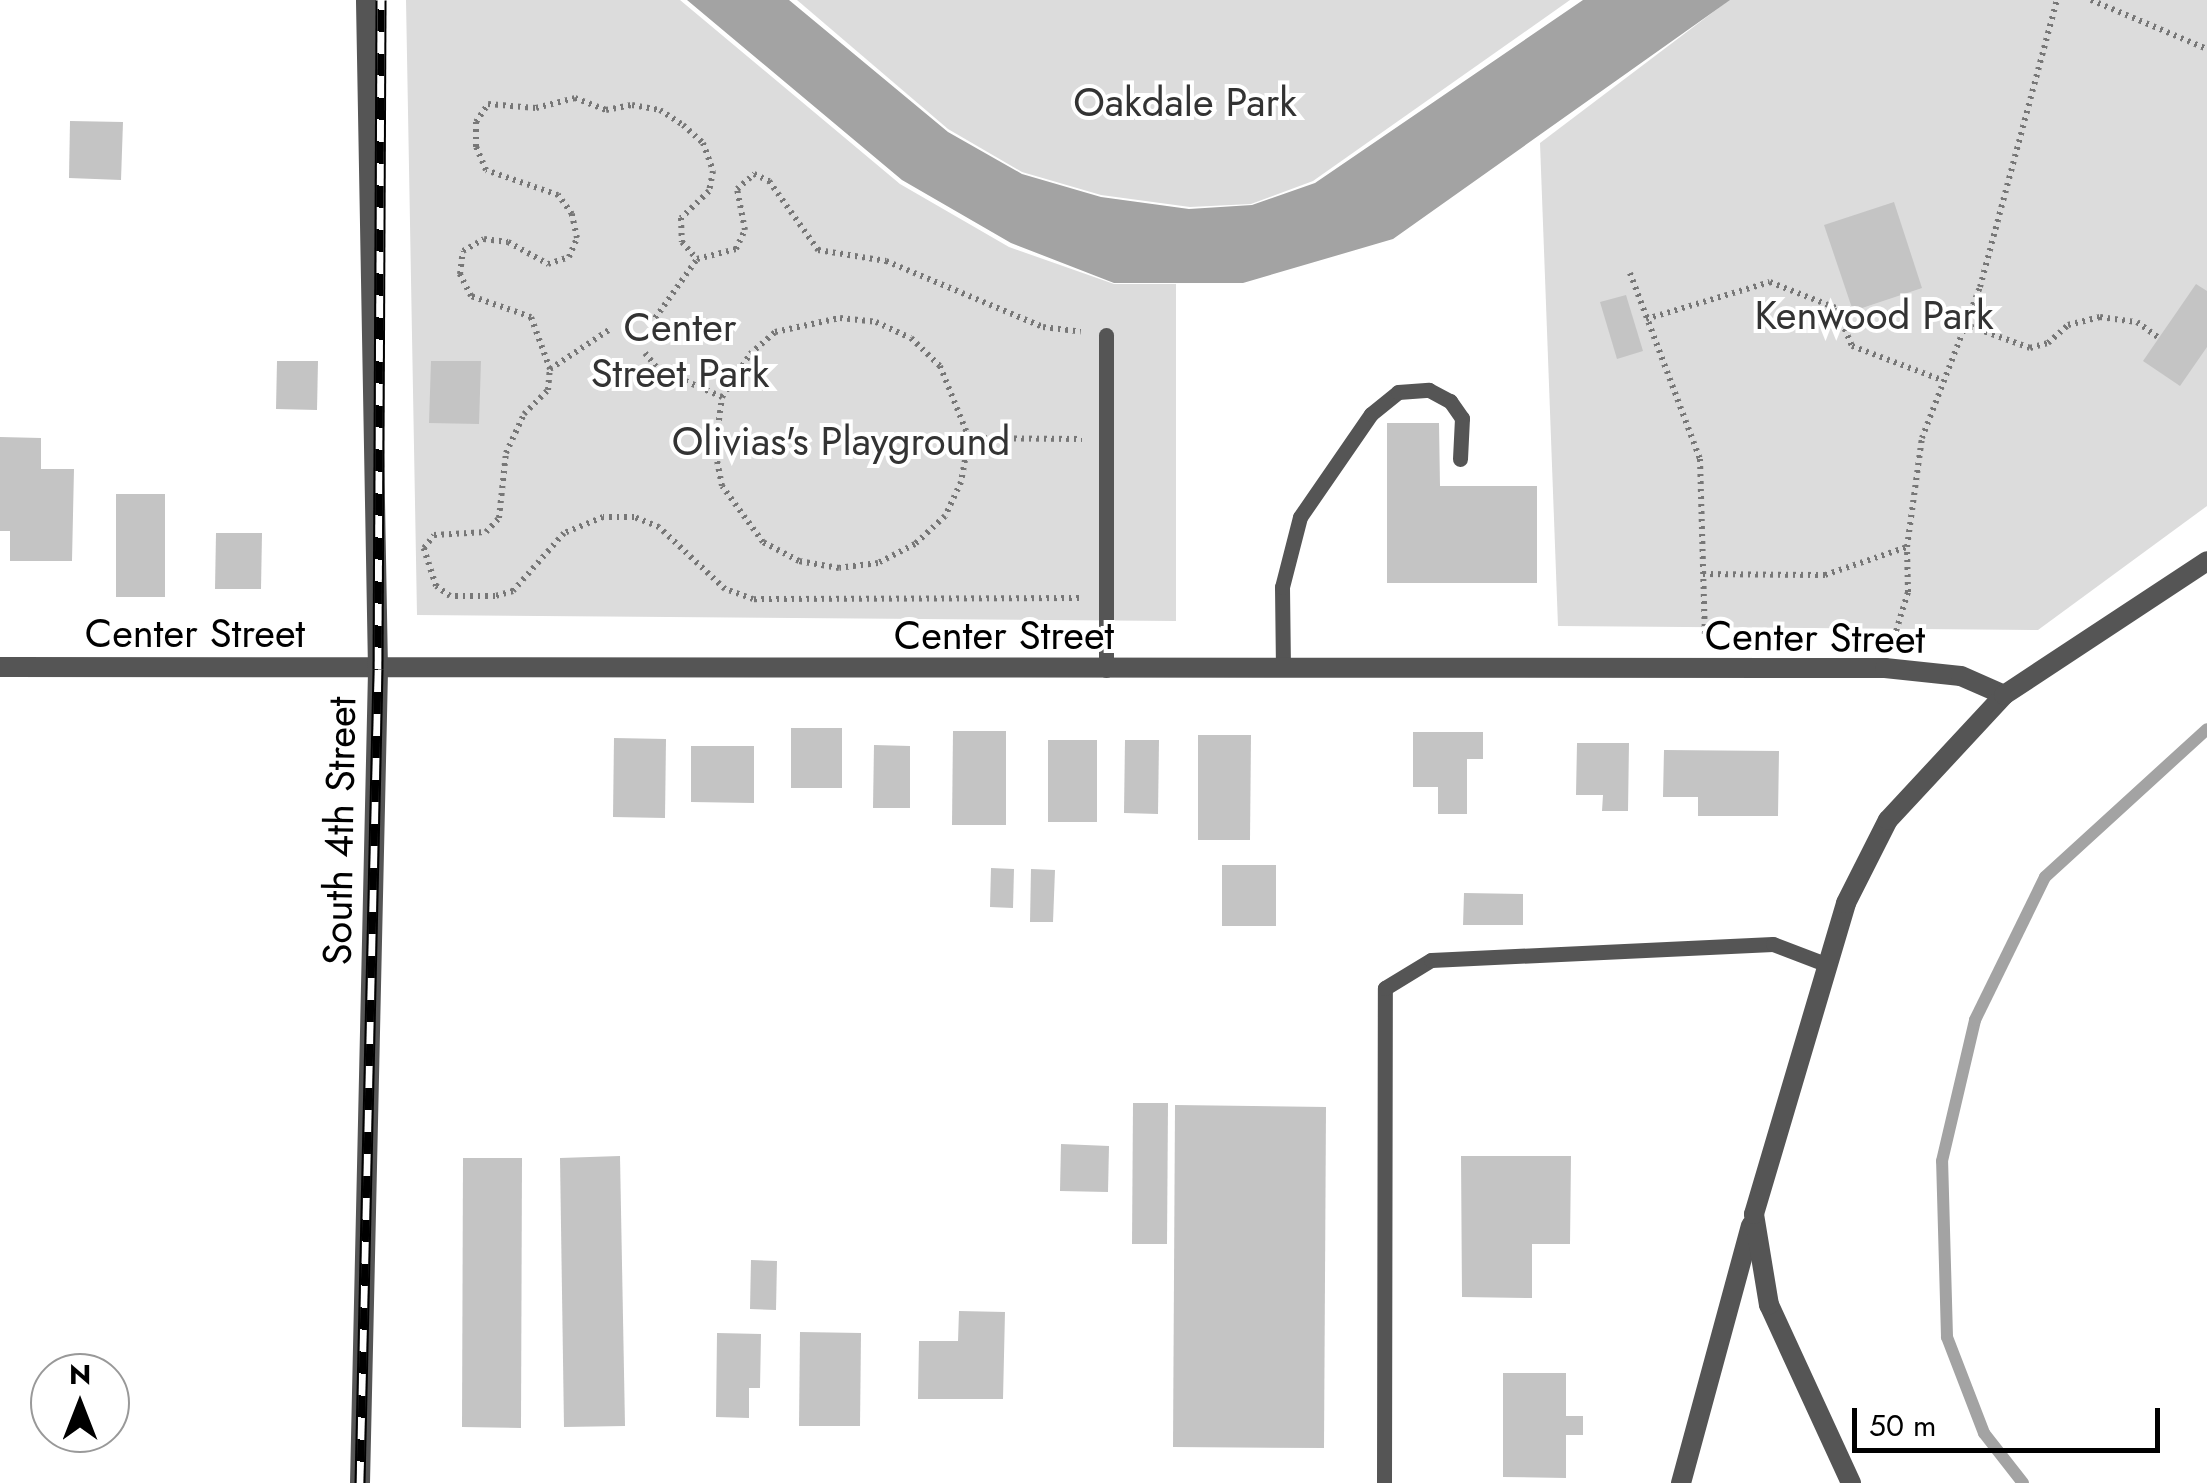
<!DOCTYPE html>
<html>
<head>
<meta charset="utf-8">
<style>
  body { margin:0 }
  #map { position:relative; width:2207px; height:1483px; overflow:hidden; background:#fff; font-family:Jost,sans-serif }
  div>[style] { position:absolute }
  [style*='--x'] { left:calc(var(--x)*1px); top:calc(var(--y)*1px); width:calc(var(--w)*1px); rotate:calc(var(--a)*1deg) }
  .green>* { inset:0; background:#dcdcdc }
  .water>* { inset:0; background:#a3a3a3 }
  .stream>* { height:12px; margin:-6px; padding:0 6px; transform-origin:6px; border-radius:6px; background:#a3a3a3 }
  .building>* { inset:0; background:#c4c4c4 }
  .path>* { height:6px; margin-top:-3px; transform-origin:0; background:repeating-linear-gradient(90deg,#777 0 2.5px,transparent 0 7.5px) }
  .service>* { height:15px; margin:-7.5px; padding:0 7.5px; transform-origin:7.5px; border-radius:7.5px; background:#555 }
  .minor>* { height:20px; margin:-10px; padding:0 10px; transform-origin:10px; border-radius:10px; background:#555 }
  .tertiary>* { height:20px; margin:-10px; padding:0 10px; transform-origin:10px; border-radius:10px; background:#555 }
  .rail>* { height:11px; margin-top:-5.5px; transform-origin:0; background:repeating-linear-gradient(90deg,#fff 0 22px,#000 0 44px); box-sizing:border-box; border-block:2px solid #000 }
  span { translate:-50% -50%; white-space:nowrap; text-align:center; line-height:1.15; -webkit-text-stroke:8px #fff; paint-order:stroke }
  .park-label { font-size:40px; color:#333 }
  .street-label { font-size:40px; color:#000 }
  .north { position:absolute; left:30px; top:1353px; width:100px; height:100px; box-sizing:border-box; background:#fff; border:2px solid #999; border-radius:50%; rotate:0deg; font-size:28px; font-weight:700; line-height:40px; text-align:center; color:#000 }
  .north::after { content:''; display:block; margin:auto; width:35px; height:45px; background:#000; clip-path:polygon(50% 0,100% 100%,50% 72%,0 100%) }
  .scale { position:absolute; left:1852px; top:1408px; width:308px; height:45px; box-sizing:border-box; border:5px solid #000; border-top:0; padding-left:12px; font-size:30px; line-height:35px; white-space:nowrap; color:#000; -webkit-text-stroke:8px #fff; paint-order:stroke }
</style>
</head>
<body>
<div id="map">
  <div class="green">
    <i style="clip-path:polygon(406px 0,680px 0,900px 184px,1009px 247px,1114px 284px,1176px 284px,1176px 621px,417px 615px)"></i>
    <i style="clip-path:polygon(797px 0,1570px 0,1313px 181px,1251px 204px,1190px 207px,1101px 195px,1022px 172px,948px 129px)"></i>
    <i style="clip-path:polygon(1729px 0,2207px 0,2207px 506px,2038px 630px,1558px 626px,1540px 143px)"></i>
  </div>
  <div class="water">
    <i style="clip-path:polygon(687px 0,789px 0,948px 132px,1022px 174px,1101px 197px,1189px 209px,1252px 205px,1315px 183px,1583px 0,1730px 0,1393px 239px,1243px 283px,1114px 283px,1011px 243px,902px 180px)"></i>
  </div>
  <div class="stream">
    <i style="--x:2023;--y:1483;--w:63;--a:-128"></i>
    <i style="--x:1984;--y:1433;--w:103;--a:-111.1"></i>
    <i style="--x:1947;--y:1337;--w:176;--a:-91.6"></i>
    <i style="--x:1942;--y:1161;--w:145;--a:-76.8"></i>
    <i style="--x:1975;--y:1020;--w:159;--a:-63.9"></i>
    <i style="--x:2045;--y:877;--w:219;--a:-42.4"></i>
  </div>
  <div class="building">
    <i style="clip-path:polygon(70px 121px,123px 122px,121px 180px,69px 178px)"></i>
    <i style="clip-path:polygon(1894px 202px,1922px 288px,1853px 311px,1824px 225px)"></i>
    <i style="clip-path:polygon(2196px 284px,2207px 291px,2207px 347px,2180px 386px,2143px 361px)"></i>
    <i style="clip-path:polygon(1626px 295px,1643px 351px,1617px 359px,1600px 302px)"></i>
    <i style="clip-path:polygon(277px 361px,318px 361px,317px 410px,276px 409px)"></i>
    <i style="clip-path:polygon(431px 361px,481px 361px,479px 424px,429px 423px)"></i>
    <i style="clip-path:polygon(1387px 423px,1439px 423px,1440px 486px,1537px 486px,1537px 583px,1387px 583px)"></i>
    <i style="clip-path:polygon(0 437px,41px 438px,41px 469px,74px 469px,72px 561px,10px 561px,10px 531px,0 531px)"></i>
    <i style="clip-path:polygon(116px 494px,165px 494px,165px 597px,116px 597px)"></i>
    <i style="clip-path:polygon(216px 533px,262px 533px,261px 589px,215px 589px)"></i>
    <i style="clip-path:polygon(791px 728px,842px 728px,842px 788px,791px 788px)"></i>
    <i style="clip-path:polygon(953px 731px,1006px 731px,1006px 825px,952px 825px)"></i>
    <i style="clip-path:polygon(1413px 732px,1483px 732px,1483px 759px,1467px 759px,1467px 814px,1438px 814px,1438px 787px,1413px 787px)"></i>
    <i style="clip-path:polygon(1198px 735px,1251px 735px,1250px 840px,1198px 840px)"></i>
    <i style="clip-path:polygon(614px 738px,666px 739px,665px 818px,613px 817px)"></i>
    <i style="clip-path:polygon(1048px 740px,1097px 740px,1097px 822px,1048px 822px)"></i>
    <i style="clip-path:polygon(1125px 740px,1159px 740px,1158px 814px,1124px 813px)"></i>
    <i style="clip-path:polygon(1577px 743px,1629px 743px,1628px 811px,1602px 811px,1603px 795px,1576px 795px)"></i>
    <i style="clip-path:polygon(874px 745px,910px 746px,910px 808px,873px 808px)"></i>
    <i style="clip-path:polygon(691px 746px,754px 746px,754px 803px,691px 802px)"></i>
    <i style="clip-path:polygon(1664px 750px,1779px 751px,1778px 816px,1698px 816px,1698px 797px,1663px 797px)"></i>
    <i style="clip-path:polygon(1222px 865px,1276px 865px,1276px 926px,1222px 926px)"></i>
    <i style="clip-path:polygon(991px 868px,1014px 869px,1013px 908px,990px 907px)"></i>
    <i style="clip-path:polygon(1031px 869px,1055px 870px,1053px 922px,1030px 922px)"></i>
    <i style="clip-path:polygon(1464px 893px,1523px 894px,1523px 925px,1463px 925px)"></i>
    <i style="clip-path:polygon(1133px 1103px,1168px 1103px,1167px 1244px,1132px 1244px)"></i>
    <i style="clip-path:polygon(1175px 1105px,1326px 1107px,1324px 1448px,1173px 1447px)"></i>
    <i style="clip-path:polygon(1061px 1144px,1109px 1146px,1108px 1192px,1060px 1191px)"></i>
    <i style="clip-path:polygon(620px 1156px,625px 1426px,564px 1427px,560px 1158px)"></i>
    <i style="clip-path:polygon(1461px 1156px,1571px 1156px,1570px 1244px,1532px 1244px,1532px 1298px,1462px 1297px)"></i>
    <i style="clip-path:polygon(463px 1158px,522px 1158px,521px 1428px,462px 1427px)"></i>
    <i style="clip-path:polygon(751px 1260px,777px 1261px,776px 1310px,750px 1309px)"></i>
    <i style="clip-path:polygon(959px 1311px,1005px 1312px,1003px 1399px,918px 1399px,919px 1341px,958px 1341px)"></i>
    <i style="clip-path:polygon(800px 1332px,861px 1333px,860px 1426px,799px 1426px)"></i>
    <i style="clip-path:polygon(717px 1333px,761px 1334px,760px 1388px,749px 1388px,749px 1418px,716px 1417px)"></i>
    <i style="clip-path:polygon(1503px 1373px,1566px 1373px,1566px 1416px,1583px 1416px,1583px 1435px,1566px 1435px,1566px 1478px,1503px 1477px)"></i>
  </div>
  <div class="path">
    <i style="--x:2091;--y:0;--w:126;--a:22.9"></i>
    <i style="--x:1630;--y:273;--w:199;--a:69.4"></i>
    <i style="--x:1700;--y:459;--w:179;--a:88.4"></i>
    <i style="--x:1646;--y:319;--w:129;--a:-16.6"></i>
    <i style="--x:1770;--y:282;--w:71;--a:21.5"></i>
    <i style="--x:1836;--y:308;--w:41;--a:67.2"></i>
    <i style="--x:1852;--y:346;--w:96;--a:20.7"></i>
    <i style="--x:651;--y:324;--w:80;--a:-54.7"></i>
    <i style="--x:1964;--y:324;--w:70;--a:20"></i>
    <i style="--x:2030;--y:348;--w:19;--a:-16"></i>
    <i style="--x:2048;--y:343;--w:27;--a:-42"></i>
    <i style="--x:2068;--y:325;--w:33;--a:-14"></i>
    <i style="--x:2100;--y:317;--w:37;--a:8"></i>
    <i style="--x:2137;--y:322;--w:27;--a:36"></i>
    <i style="--x:645;--y:353;--w:21;--a:51"></i>
    <i style="--x:658;--y:369;--w:70;--a:23.6"></i>
    <i style="--x:550;--y:369;--w:71;--a:-33.5"></i>
    <i style="--x:969;--y:438;--w:45;--a:100.3"></i>
    <i style="--x:961;--y:482;--w:38;--a:115"></i>
    <i style="--x:945;--y:516;--w:41;--a:137"></i>
    <i style="--x:915;--y:544;--w:42;--a:152.8"></i>
    <i style="--x:878;--y:563;--w:39;--a:173"></i>
    <i style="--x:839;--y:568;--w:41;--a:-170.1"></i>
    <i style="--x:799;--y:561;--w:41;--a:-152.2"></i>
    <i style="--x:763;--y:542;--w:69;--a:-126.2"></i>
    <i style="--x:722;--y:486;--w:37;--a:-101"></i>
    <i style="--x:715;--y:450;--w:53;--a:-82.5"></i>
    <i style="--x:722;--y:397;--w:51;--a:-56.9"></i>
    <i style="--x:750;--y:354;--w:33;--a:-41"></i>
    <i style="--x:775;--y:332;--w:66;--a:-12.2"></i>
    <i style="--x:840;--y:318;--w:36;--a:6"></i>
    <i style="--x:876;--y:322;--w:38;--a:25"></i>
    <i style="--x:911;--y:338;--w:40;--a:44"></i>
    <i style="--x:940;--y:366;--w:78;--a:68.1"></i>
    <i style="--x:969;--y:438;--w:113;--a:0.5"></i>
    <i style="--x:1703;--y:574;--w:122;--a:0.5"></i>
    <i style="--x:1825;--y:575;--w:87;--a:-18.9"></i>
    <i style="--x:1079;--y:598;--w:326;--a:179.8"></i>
    <i style="--x:753;--y:599;--w:30;--a:-160"></i>
    <i style="--x:725;--y:589;--w:91;--a:-136.8"></i>
    <i style="--x:659;--y:527;--w:27;--a:-158"></i>
    <i style="--x:634;--y:517;--w:31;--a:180"></i>
    <i style="--x:603;--y:517;--w:42;--a:157.7"></i>
    <i style="--x:564;--y:533;--w:77;--a:131.3"></i>
    <i style="--x:513;--y:591;--w:19;--a:164"></i>
    <i style="--x:495;--y:596;--w:45;--a:180"></i>
    <i style="--x:450;--y:596;--w:17;--a:-144"></i>
    <i style="--x:436;--y:586;--w:40;--a:-108"></i>
    <i style="--x:424;--y:548;--w:16;--a:-52"></i>
    <i style="--x:434;--y:535;--w:52;--a:-3.3"></i>
    <i style="--x:486;--y:532;--w:19;--a:-47"></i>
    <i style="--x:499;--y:518;--w:65;--a:-83.9"></i>
    <i style="--x:506;--y:453;--w:43;--a:-65.2"></i>
    <i style="--x:524;--y:414;--w:34;--a:-45"></i>
    <i style="--x:548;--y:390;--w:21;--a:-85"></i>
    <i style="--x:550;--y:369;--w:55;--a:-110.1"></i>
    <i style="--x:531;--y:317;--w:64;--a:-160.7"></i>
    <i style="--x:471;--y:296;--w:25;--a:-117"></i>
    <i style="--x:460;--y:274;--w:23;--a:-83"></i>
    <i style="--x:463;--y:251;--w:24;--a:-30"></i>
    <i style="--x:484;--y:239;--w:24;--a:7"></i>
    <i style="--x:508;--y:242;--w:46;--a:28.8"></i>
    <i style="--x:548;--y:264;--w:22;--a:-18"></i>
    <i style="--x:569;--y:257;--w:21;--a:-67"></i>
    <i style="--x:577;--y:238;--w:25;--a:-102"></i>
    <i style="--x:572;--y:214;--w:24;--a:-126"></i>
    <i style="--x:558;--y:195;--w:76;--a:-160.9"></i>
    <i style="--x:486;--y:170;--w:25;--a:-113"></i>
    <i style="--x:476;--y:147;--w:25;--a:-90"></i>
    <i style="--x:476;--y:122;--w:22;--a:-56"></i>
    <i style="--x:488;--y:104;--w:48;--a:4.8"></i>
    <i style="--x:536;--y:108;--w:40;--a:-14.4"></i>
    <i style="--x:575;--y:98;--w:33;--a:21"></i>
    <i style="--x:606;--y:110;--w:26;--a:-11"></i>
    <i style="--x:632;--y:105;--w:28;--a:10"></i>
    <i style="--x:660;--y:110;--w:27;--a:33"></i>
    <i style="--x:683;--y:125;--w:27;--a:42"></i>
    <i style="--x:703;--y:143;--w:30;--a:70"></i>
    <i style="--x:713;--y:171;--w:20;--a:101"></i>
    <i style="--x:709;--y:191;--w:39;--a:136"></i>
    <i style="--x:681;--y:218;--w:24;--a:88"></i>
    <i style="--x:682;--y:242;--w:23;--a:49"></i>
    <i style="--x:697;--y:259;--w:40;--a:-14.4"></i>
    <i style="--x:736;--y:249;--w:21;--a:-65"></i>
    <i style="--x:745;--y:230;--w:42;--a:-101"></i>
    <i style="--x:737;--y:189;--w:23;--a:-41"></i>
    <i style="--x:754;--y:174;--w:17;--a:25"></i>
    <i style="--x:769;--y:181;--w:85;--a:54.6"></i>
    <i style="--x:818;--y:250;--w:69;--a:9.2"></i>
    <i style="--x:886;--y:261;--w:170;--a:22.8"></i>
    <i style="--x:1043;--y:327;--w:38;--a:7"></i>
    <i style="--x:1894;--y:638;--w:48;--a:-73.1"></i>
    <i style="--x:1908;--y:592;--w:45;--a:-91.3"></i>
    <i style="--x:1907;--y:547;--w:110;--a:-82.2"></i>
    <i style="--x:1922;--y:438;--w:162;--a:-69"></i>
    <i style="--x:1980;--y:287;--w:297;--a:-75"></i>
  </div>
  <div class="service">
    <i style="--x:1106;--y:335;--w:335;--a:90"></i>
    <i style="--x:1283;--y:669;--w:82;--a:-90.7"></i>
    <i style="--x:1282;--y:587;--w:72;--a:-75.6"></i>
    <i style="--x:1300;--y:517;--w:125;--a:-55.4"></i>
    <i style="--x:1371;--y:414;--w:35;--a:-39"></i>
    <i style="--x:1398;--y:392;--w:31;--a:-4"></i>
    <i style="--x:1429;--y:390;--w:24;--a:28"></i>
    <i style="--x:1450;--y:401;--w:21;--a:55"></i>
    <i style="--x:1462;--y:418;--w:41;--a:92.8"></i>
    <i style="--x:1384;--y:1483;--w:495;--a:-89.9"></i>
    <i style="--x:1385;--y:988;--w:54;--a:-31.3"></i>
    <i style="--x:1431;--y:960;--w:342;--a:-2.7"></i>
    <i style="--x:1773;--y:944;--w:56;--a:21"></i>
  </div>
  <div class="minor">
    <i style="--x:0;--y:667;--w:1885;--a:0.03"></i>
    <i style="--x:1885;--y:668;--w:76;--a:6"></i>
    <i style="--x:1961;--y:676;--w:47;--a:23.8"></i>
    <i style="--x:360;--y:1483;--w:814;--a:-88.73"></i>
    <i style="--x:378;--y:669;--w:669;--a:-91.03"></i>
  </div>
  <div class="tertiary">
    <i style="--x:1681;--y:1483;--w:267;--a:-74.8"></i>
    <i style="--x:1851;--y:1483;--w:196;--a:-114.7"></i>
    <i style="--x:1769;--y:1305;--w:92;--a:-99.4"></i>
    <i style="--x:1754;--y:1214;--w:324;--a:-73.5"></i>
    <i style="--x:1846;--y:903;--w:93;--a:-63.2"></i>
    <i style="--x:1888;--y:820;--w:171;--a:-47.1"></i>
    <i style="--x:2004;--y:695;--w:243;--a:-33.4"></i>
  </div>
  <div class="rail">
    <i style="--x:360;--y:1483;--w:814;--a:-88.73"></i>
    <i style="--x:378;--y:669;--w:669;--a:-89.74"></i>
  </div>
  <div class="park-label">
    <span style="left:1185px;top:102px">Oakdale Park</span>
    <span style="left:1874px;top:315px">Kenwood Park</span>
    <span style="left:680px;top:350px">Center<br>Street Park</span>
    <span style="left:841px;top:441px">Olivias's Playground</span>
  </div>
  <div class="street-label">
    <span style="left:195px;top:633px">Center Street</span>
    <span style="left:1004px;top:635px">Center Street</span>
    <span style="left:1815px;top:637px;rotate:1deg">Center Street</span>
    <span style="left:339px;top:831px;rotate:-89deg">South 4th Street</span>
  </div>
  <div class="north">N</div>
  <div class="scale">50 m</div>
</div>
</body>
</html>
